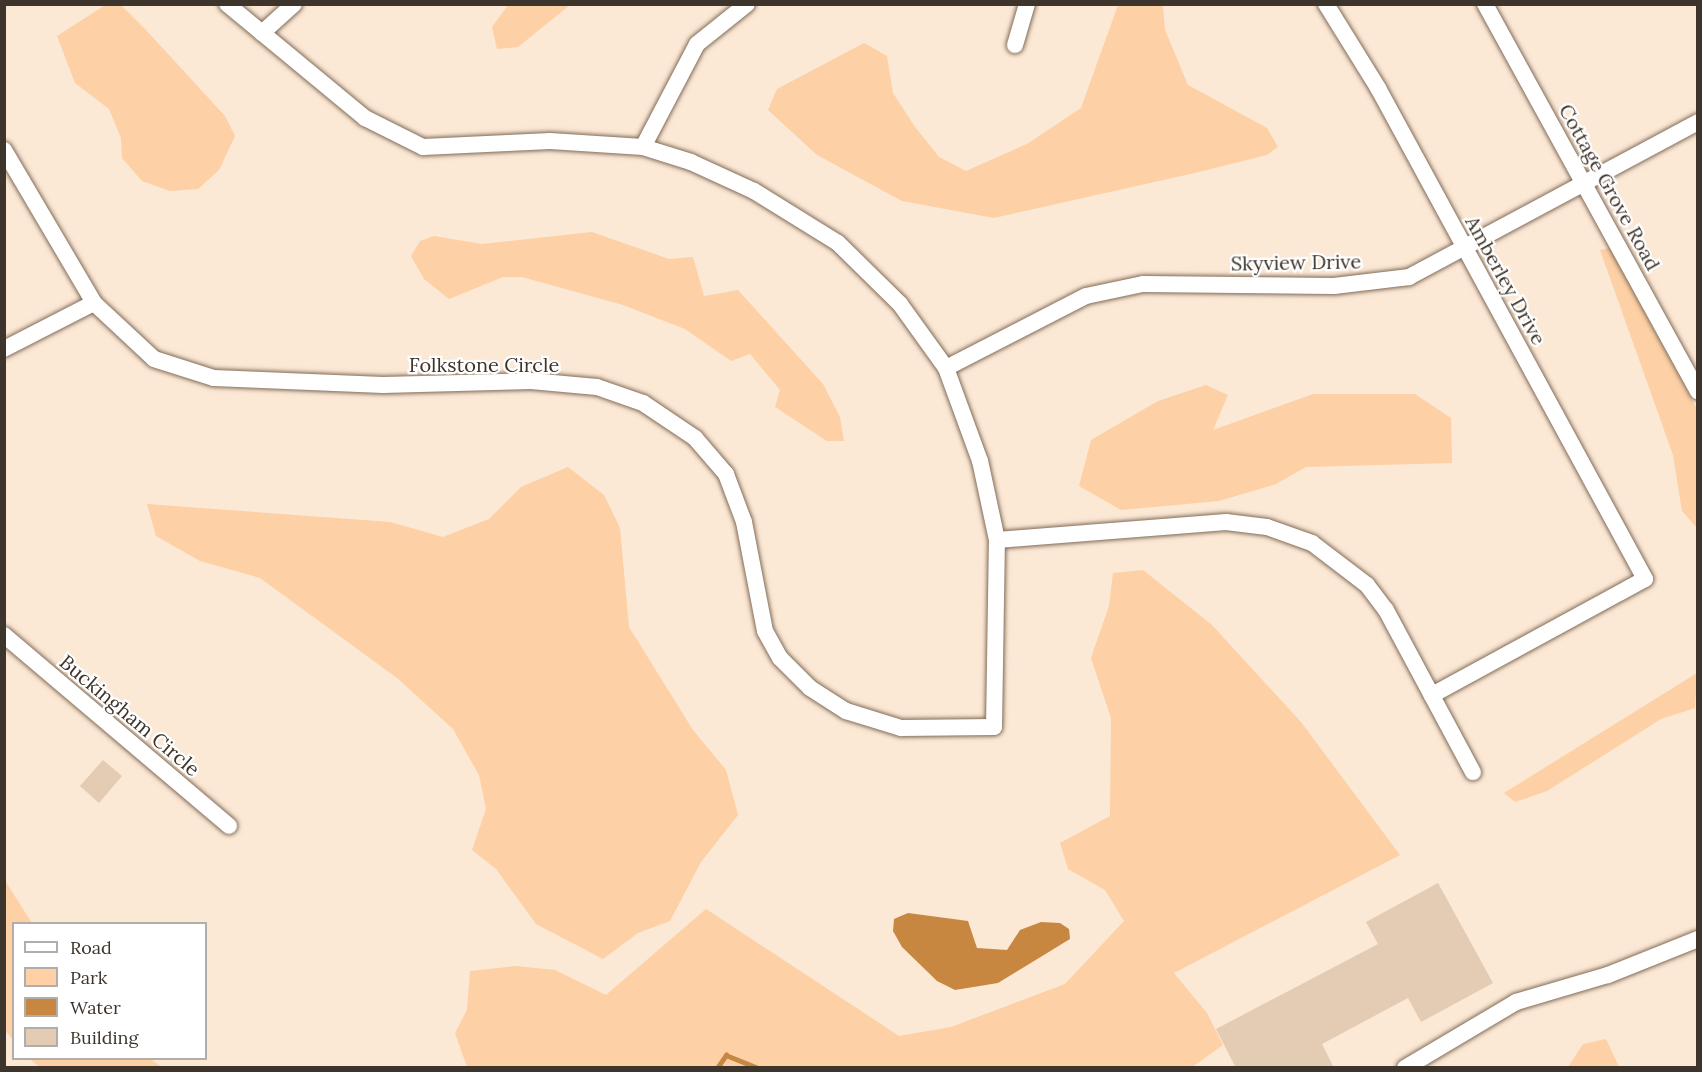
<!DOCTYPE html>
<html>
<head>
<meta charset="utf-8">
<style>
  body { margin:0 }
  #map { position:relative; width:1702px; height:1072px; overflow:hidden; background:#fbe8d5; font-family:Lora,serif }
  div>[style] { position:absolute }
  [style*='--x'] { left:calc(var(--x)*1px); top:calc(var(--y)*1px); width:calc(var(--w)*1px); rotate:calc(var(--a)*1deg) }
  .green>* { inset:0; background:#fdd0a5 }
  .water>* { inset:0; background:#c78741 }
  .stream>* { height:4.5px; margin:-2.25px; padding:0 2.25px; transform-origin:2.25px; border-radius:2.25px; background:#c78741 }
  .building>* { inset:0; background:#e3cbb4 }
  .roads { filter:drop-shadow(0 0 2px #826c58) drop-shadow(0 0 2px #826c58) }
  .minor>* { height:16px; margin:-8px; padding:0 8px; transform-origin:8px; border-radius:8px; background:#fff }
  span { translate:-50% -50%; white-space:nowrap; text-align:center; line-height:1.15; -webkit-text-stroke:4.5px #fff; paint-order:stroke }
  .street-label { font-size:20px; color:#3d342b }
  .frame { position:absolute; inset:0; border:6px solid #3d342b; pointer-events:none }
  .legend { position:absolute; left:12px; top:922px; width:195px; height:138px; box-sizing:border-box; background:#fff; border:2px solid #b1aeaa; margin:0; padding:8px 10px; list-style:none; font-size:18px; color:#3d342b }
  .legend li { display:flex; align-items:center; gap:12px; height:30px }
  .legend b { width:30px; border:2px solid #b1aeaa }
</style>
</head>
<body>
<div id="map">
  <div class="green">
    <i style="clip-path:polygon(107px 4px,121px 5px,146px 30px,225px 116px,235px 136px,219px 170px,198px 189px,170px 191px,142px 181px,122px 158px,121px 138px,109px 109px,75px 83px,57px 36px)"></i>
    <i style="clip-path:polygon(508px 5px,508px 4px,570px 5px,518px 47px,497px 49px,492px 27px)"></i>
    <i style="clip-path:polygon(1118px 5px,1163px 5px,1165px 30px,1188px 85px,1267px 128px,1278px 147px,1267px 155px,1199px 172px,994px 218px,902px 201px,817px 155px,768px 110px,777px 89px,864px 43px,887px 56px,893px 93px,915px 127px,939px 157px,966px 171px,1027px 144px,1081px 108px)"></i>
    <i style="clip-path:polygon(592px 232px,669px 259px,693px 257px,704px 296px,738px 290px,823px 384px,840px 417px,844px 441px,827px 441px,775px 407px,780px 390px,750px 354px,731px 361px,685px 329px,623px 305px,522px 277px,503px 277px,449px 299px,424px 279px,411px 256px,420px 241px,434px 236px,482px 244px)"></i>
    <i style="clip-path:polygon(1610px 248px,1697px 409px,1697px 528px,1682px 511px,1673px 455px,1600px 250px)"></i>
    <i style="clip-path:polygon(1206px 385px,1228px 395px,1213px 430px,1313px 394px,1415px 394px,1451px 418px,1452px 463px,1306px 467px,1276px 484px,1219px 501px,1121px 510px,1079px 486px,1091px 440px,1158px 401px)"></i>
    <i style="clip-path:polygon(568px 467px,604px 495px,620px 528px,629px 627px,693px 730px,726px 770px,738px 815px,701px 862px,670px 921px,638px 933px,603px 959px,536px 924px,496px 869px,472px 850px,486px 809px,479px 775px,453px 729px,397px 678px,260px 578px,200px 561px,156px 536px,147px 504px,390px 522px,443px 537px,489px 519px,521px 487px)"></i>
    <i style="clip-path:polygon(1143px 570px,1212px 625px,1301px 722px,1400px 855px,1174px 973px,1207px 1013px,1223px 1045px,1191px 1068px,467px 1067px,455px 1033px,467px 1010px,470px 971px,516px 966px,555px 970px,606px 995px,706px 909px,899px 1036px,951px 1027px,1065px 984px,1124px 921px,1105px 890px,1068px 869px,1060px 843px,1110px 816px,1111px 718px,1091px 658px,1109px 606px,1113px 573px)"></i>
    <i style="clip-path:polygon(1697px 673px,1695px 708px,1661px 719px,1547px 791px,1515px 802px,1504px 793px)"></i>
    <i style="clip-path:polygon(4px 879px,32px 923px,14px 924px,13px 1040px,5px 1030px)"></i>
    <i style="clip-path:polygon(1606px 1039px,1619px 1067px,1568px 1067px,1583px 1044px)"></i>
    <i style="clip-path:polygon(30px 1059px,150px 1059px,162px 1067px,39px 1067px)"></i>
  </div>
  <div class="water">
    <i style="clip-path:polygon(908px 913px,968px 921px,977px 948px,1007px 950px,1020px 930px,1041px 922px,1060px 923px,1069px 929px,1070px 939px,998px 983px,955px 990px,937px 981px,902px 947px,893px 931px,894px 919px)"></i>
  </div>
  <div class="stream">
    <i style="--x:717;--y:1068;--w:16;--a:-55"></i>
    <i style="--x:726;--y:1055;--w:35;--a:22"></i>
  </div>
  <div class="building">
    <i style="clip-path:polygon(103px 760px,122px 776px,99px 803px,80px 786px)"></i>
    <i style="clip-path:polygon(1438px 883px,1493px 983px,1421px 1022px,1408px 998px,1322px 1044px,1334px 1068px,1236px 1068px,1216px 1029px,1378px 944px,1366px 922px)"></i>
  </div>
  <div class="roads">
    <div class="minor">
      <i style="--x:1326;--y:4;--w:99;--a:58.2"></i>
      <i style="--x:1378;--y:88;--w:559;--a:61.46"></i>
      <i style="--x:1645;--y:579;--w:243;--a:151.4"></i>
      <i style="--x:1485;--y:4;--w:442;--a:61.2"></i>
      <i style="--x:262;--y:33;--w:43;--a:-42.2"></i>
      <i style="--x:1015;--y:45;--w:43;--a:-73.7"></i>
      <i style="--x:643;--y:147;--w:116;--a:-62.3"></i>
      <i style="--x:697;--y:44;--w:64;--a:-38.7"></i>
      <i style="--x:4;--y:150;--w:178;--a:59.5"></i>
      <i style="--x:94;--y:303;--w:82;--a:43"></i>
      <i style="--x:154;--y:359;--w:63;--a:17.6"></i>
      <i style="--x:214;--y:378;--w:169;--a:2.4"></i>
      <i style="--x:383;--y:385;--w:148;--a:-1.5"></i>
      <i style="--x:531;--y:381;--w:66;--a:5.2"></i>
      <i style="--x:597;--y:387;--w:49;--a:19.2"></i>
      <i style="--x:643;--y:403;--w:63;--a:33.9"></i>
      <i style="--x:695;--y:438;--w:48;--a:49.3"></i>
      <i style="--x:726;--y:474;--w:51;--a:69.4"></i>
      <i style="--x:744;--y:522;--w:111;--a:79.1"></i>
      <i style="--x:765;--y:631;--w:31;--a:61"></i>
      <i style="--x:780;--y:658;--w:42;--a:45"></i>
      <i style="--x:810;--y:688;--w:43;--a:32.6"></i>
      <i style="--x:846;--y:711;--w:58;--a:17.2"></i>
      <i style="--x:901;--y:728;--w:93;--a:-0.6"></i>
      <i style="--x:994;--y:727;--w:187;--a:-89.1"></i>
      <i style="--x:997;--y:540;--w:81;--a:-102.1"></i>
      <i style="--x:980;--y:461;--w:99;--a:-110.1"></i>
      <i style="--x:946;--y:368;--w:79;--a:-125.7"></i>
      <i style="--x:900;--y:304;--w:87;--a:-135.5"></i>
      <i style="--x:838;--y:243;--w:99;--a:-148.2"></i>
      <i style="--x:754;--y:191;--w:69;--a:-155.3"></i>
      <i style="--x:691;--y:162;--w:50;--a:-162.6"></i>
      <i style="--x:643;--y:147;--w:93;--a:-176.3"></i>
      <i style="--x:550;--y:141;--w:127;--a:177.3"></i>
      <i style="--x:423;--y:147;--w:65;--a:-153.4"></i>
      <i style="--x:365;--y:118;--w:179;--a:-140.4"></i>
      <i style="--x:4;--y:349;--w:101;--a:-27.1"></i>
      <i style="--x:946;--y:368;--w:157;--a:-27.2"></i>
      <i style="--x:1086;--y:296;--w:58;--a:-11.9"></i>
      <i style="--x:1143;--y:284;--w:191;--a:0.6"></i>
      <i style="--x:1334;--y:286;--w:76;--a:-6.8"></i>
      <i style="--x:1409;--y:277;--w:328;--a:-28.2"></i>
      <i style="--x:997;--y:540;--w:230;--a:-4.5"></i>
      <i style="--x:1226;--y:522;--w:41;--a:7"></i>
      <i style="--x:1267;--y:527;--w:48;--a:19.6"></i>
      <i style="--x:1312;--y:543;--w:69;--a:37.4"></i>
      <i style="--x:1367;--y:585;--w:31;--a:53"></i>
      <i style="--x:1386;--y:610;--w:184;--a:61.8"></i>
      <i style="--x:4;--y:635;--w:295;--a:40.3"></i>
      <i style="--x:1405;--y:1068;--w:129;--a:-30.7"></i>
      <i style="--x:1516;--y:1002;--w:96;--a:-16.4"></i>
      <i style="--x:1608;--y:975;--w:97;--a:-21.8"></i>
    </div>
  </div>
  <div class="street-label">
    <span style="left:1610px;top:187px;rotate:61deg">Cottage Grove Road</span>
    <span style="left:1296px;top:262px;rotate:-1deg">Skyview Drive</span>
    <span style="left:1506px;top:280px;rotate:61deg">Amberley Drive</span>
    <span style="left:484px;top:364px">Folkstone Circle</span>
    <span style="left:130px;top:715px;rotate:40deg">Buckingham Circle</span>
  </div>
  <div class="frame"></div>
  <ul class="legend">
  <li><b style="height:8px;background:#fff"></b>Road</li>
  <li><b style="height:16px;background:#fdd0a5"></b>Park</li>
  <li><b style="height:16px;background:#c78741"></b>Water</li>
  <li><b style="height:16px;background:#e3cbb4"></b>Building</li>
  </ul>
</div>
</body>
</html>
